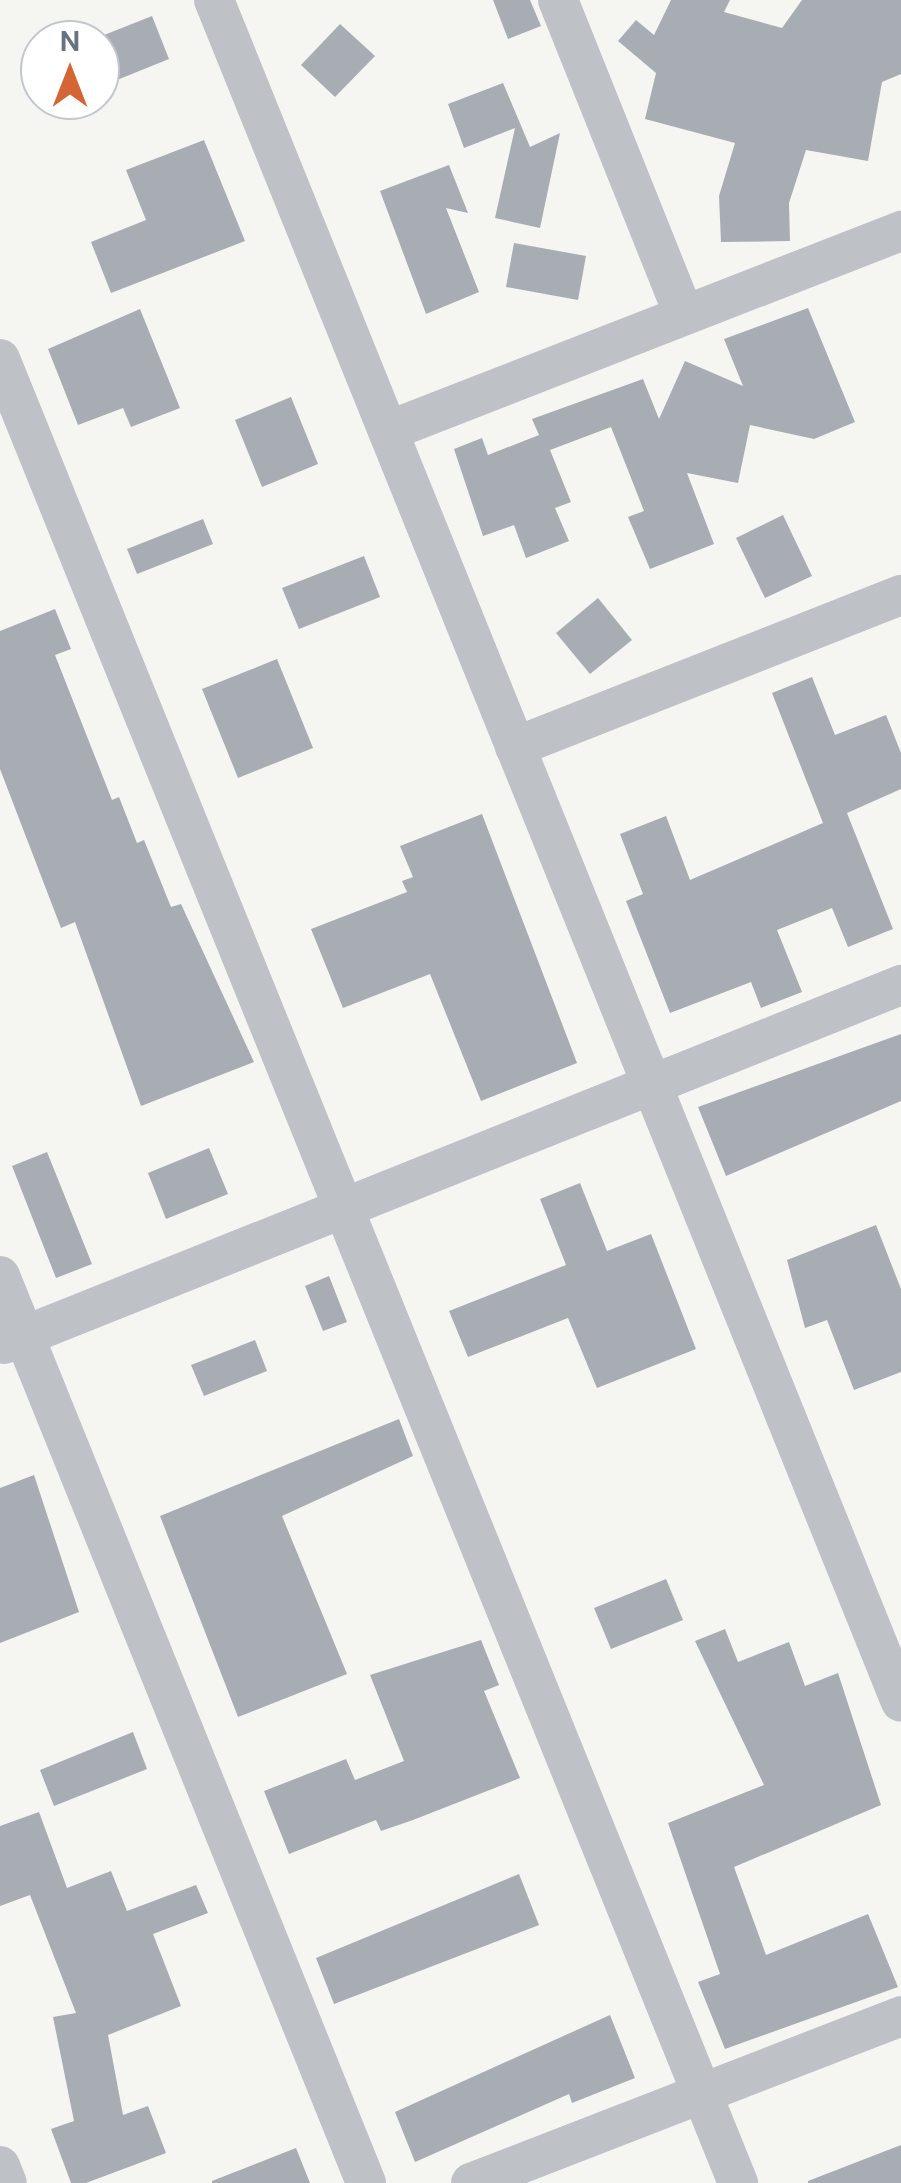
<!DOCTYPE html>
<html>
<head>
<meta charset="utf-8">
<style>
  body { margin:0 }
  #map { position:relative; width:901px; height:2183px; overflow:hidden; background:#f5f5f2; font-family:"DM Sans",sans-serif }
  div>[style] { position:absolute }
  [style*='--x'] { left:calc(var(--x)*1px); top:calc(var(--y)*1px); width:calc(var(--w)*1px); rotate:calc(var(--a)*1deg) }
  .building>* { inset:0; background:#a7adb3 }
  .minor>* { height:40px; margin:-20px; padding:0 20px; transform-origin:20px; border-radius:20px; background:#bec1c5 }
  span { translate:-50% -50%; white-space:nowrap; text-align:center; line-height:1.15; -webkit-text-stroke:10px #fff; paint-order:stroke }
  .north { position:absolute; left:20px; top:20px; width:100px; height:100px; box-sizing:border-box; background:#fff; border:2px solid #c2c7cc; border-radius:50%; rotate:0deg; font-size:28px; font-weight:700; line-height:40px; text-align:center; color:#677380 }
  .north::after { content:''; display:block; margin:auto; width:35px; height:45px; background:#d36634; clip-path:polygon(50% 0,100% 100%,50% 72%,0 100%) }
</style>
</head>
<body>
<div id="map">
  <div class="building">
    <i style="clip-path:polygon(493px 0,530px 0,541px 26px,508px 39px)"></i>
    <i style="clip-path:polygon(671px 0,730px 0,724px 12px,782px 28px,802px 0,901px 0,901px 74px,882px 82px,868px 161px,806px 150px,789px 203px,790px 241px,721px 242px,719px 196px,735px 143px,645px 119px,656px 73px,618px 41px,636px 20px,654px 35px)"></i>
    <i style="clip-path:polygon(152px 16px,169px 59px,112px 82px,94px 39px)"></i>
    <i style="clip-path:polygon(340px 24px,375px 56px,335px 97px,301px 65px)"></i>
    <i style="clip-path:polygon(503px 83px,530px 147px,560px 133px,540px 228px,495px 218px,515px 128px,464px 148px,448px 104px)"></i>
    <i style="clip-path:polygon(204px 140px,245px 241px,111px 293px,91px 242px,146px 220px,126px 170px)"></i>
    <i style="clip-path:polygon(449px 165px,468px 213px,446px 208px,479px 292px,426px 314px,380px 191px)"></i>
    <i style="clip-path:polygon(514px 243px,586px 256px,578px 300px,506px 287px)"></i>
    <i style="clip-path:polygon(808px 308px,855px 422px,814px 439px,750px 425px,738px 483px,687px 473px,714px 544px,650px 569px,628px 517px,644px 511px,611px 427px,550px 450px,571px 502px,555px 508px,569px 541px,526px 558px,514px 525px,483px 536px,454px 449px,482px 438px,488px 455px,539px 435px,532px 419px,643px 379px,659px 419px,685px 361px,743px 386px,724px 339px)"></i>
    <i style="clip-path:polygon(140px 309px,180px 408px,131px 427px,123px 408px,78px 425px,48px 349px)"></i>
    <i style="clip-path:polygon(291px 397px,318px 464px,262px 487px,235px 420px)"></i>
    <i style="clip-path:polygon(783px 515px,812px 576px,765px 598px,736px 538px)"></i>
    <i style="clip-path:polygon(203px 519px,213px 544px,137px 574px,127px 549px)"></i>
    <i style="clip-path:polygon(364px 556px,380px 597px,299px 629px,282px 588px)"></i>
    <i style="clip-path:polygon(598px 598px,632px 640px,590px 674px,556px 633px)"></i>
    <i style="clip-path:polygon(55px 609px,71px 649px,55px 655px,112px 800px,119px 797px,137px 843px,144px 840px,171px 907px,181px 904px,254px 1062px,141px 1106px,75px 922px,61px 928px,0 769px,0 631px)"></i>
    <i style="clip-path:polygon(277px 659px,313px 748px,238px 778px,202px 689px)"></i>
    <i style="clip-path:polygon(812px 677px,835px 735px,886px 715px,901px 753px,901px 789px,847px 813px,893px 929px,848px 947px,832px 908px,777px 930px,802px 992px,761px 1008px,751px 982px,670px 1013px,626px 901px,643px 894px,620px 834px,666px 816px,690px 880px,823px 823px,772px 693px)"></i>
    <i style="clip-path:polygon(482px 814px,577px 1063px,481px 1101px,430px 974px,343px 1008px,311px 929px,407px 892px,402px 881px,413px 877px,400px 846px)"></i>
    <i style="clip-path:polygon(901px 1034px,901px 1101px,726px 1176px,698px 1107px)"></i>
    <i style="clip-path:polygon(209px 1148px,228px 1194px,166px 1219px,148px 1173px)"></i>
    <i style="clip-path:polygon(47px 1152px,92px 1264px,56px 1278px,12px 1166px)"></i>
    <i style="clip-path:polygon(580px 1183px,607px 1251px,651px 1234px,696px 1349px,597px 1388px,568px 1318px,468px 1357px,449px 1311px,566px 1265px,540px 1199px)"></i>
    <i style="clip-path:polygon(876px 1225px,901px 1289px,901px 1372px,854px 1390px,827px 1320px,805px 1328px,787px 1260px)"></i>
    <i style="clip-path:polygon(329px 1276px,347px 1322px,323px 1331px,305px 1286px)"></i>
    <i style="clip-path:polygon(255px 1340px,267px 1371px,204px 1396px,191px 1365px)"></i>
    <i style="clip-path:polygon(399px 1419px,413px 1456px,282px 1516px,347px 1674px,238px 1717px,160px 1516px)"></i>
    <i style="clip-path:polygon(34px 1475px,79px 1612px,0 1643px,0 1488px)"></i>
    <i style="clip-path:polygon(666px 1579px,683px 1620px,611px 1649px,594px 1608px)"></i>
    <i style="clip-path:polygon(725px 1629px,738px 1662px,789px 1642px,805px 1686px,838px 1673px,881px 1805px,734px 1867px,766px 1955px,868px 1914px,898px 1987px,725px 2049px,698px 1982px,720px 1974px,668px 1823px,764px 1785px,695px 1641px)"></i>
    <i style="clip-path:polygon(481px 1640px,499px 1685px,484px 1691px,520px 1778px,413px 1820px,381px 1831px,376px 1820px,289px 1854px,264px 1791px,346px 1759px,355px 1780px,404px 1761px,370px 1675px)"></i>
    <i style="clip-path:polygon(133px 1732px,147px 1769px,54px 1806px,40px 1770px)"></i>
    <i style="clip-path:polygon(39px 1812px,67px 1888px,111px 1871px,127px 1911px,196px 1885px,208px 1913px,153px 1934px,181px 2006px,108px 2035px,123px 2115px,148px 2106px,166px 2153px,86px 2183px,71px 2183px,51px 2129px,74px 2121px,53px 2017px,76px 2013px,30px 1895px,0 1906px,0 1826px)"></i>
    <i style="clip-path:polygon(519px 1874px,539px 1925px,334px 2004px,316px 1958px)"></i>
    <i style="clip-path:polygon(610px 2015px,635px 2078px,572px 2103px,569px 2094px,415px 2162px,395px 2112px)"></i>
    <i style="clip-path:polygon(901px 2145px,901px 2183px,808px 2183px,808px 2181px)"></i>
    <i style="clip-path:polygon(296px 2148px,310px 2183px,212px 2183px,212px 2181px)"></i>
  </div>
  <div class="minor">
    <i style="--x:214;--y:0;--w:1835;--a:68.02"></i>
    <i style="--x:558;--y:0;--w:339;--a:68.2"></i>
    <i style="--x:0;--y:359;--w:1968;--a:67.97"></i>
    <i style="--x:388;--y:431;--w:551;--a:-21.3"></i>
    <i style="--x:515;--y:747;--w:415;--a:-21.5"></i>
    <i style="--x:0;--y:1276;--w:978;--a:68.02"></i>
    <i style="--x:4;--y:1344;--w:966;--a:-21.81"></i>
    <i style="--x:0;--y:2166;--w:18;--a:68"></i>
    <i style="--x:471;--y:2183;--w:461;--a:-21.2"></i>
  </div>
  <div class="north">N</div>
</div>
</body>
</html>
